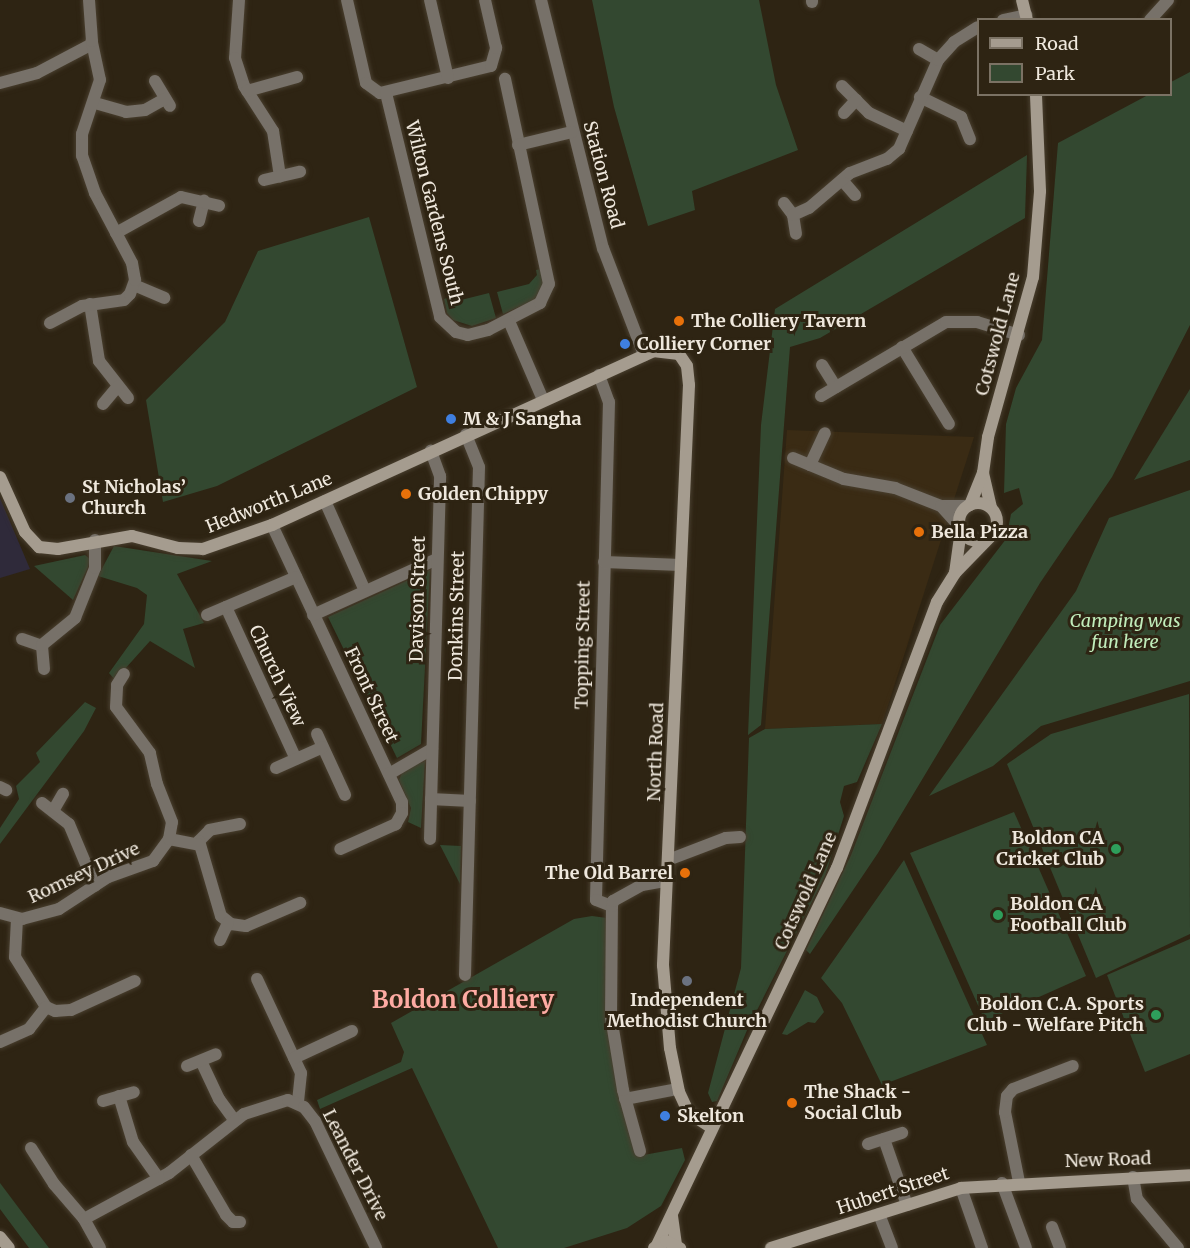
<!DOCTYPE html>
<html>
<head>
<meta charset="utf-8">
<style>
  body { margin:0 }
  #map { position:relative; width:1190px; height:1248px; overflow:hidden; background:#2e2413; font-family:Merriweather,serif }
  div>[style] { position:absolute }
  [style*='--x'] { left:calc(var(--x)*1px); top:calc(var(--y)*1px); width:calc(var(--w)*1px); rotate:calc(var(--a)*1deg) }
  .built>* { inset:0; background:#3a2b14 }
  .education>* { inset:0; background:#2f2a3a }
  .green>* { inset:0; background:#334830 }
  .roads { filter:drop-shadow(0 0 2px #493f2f) drop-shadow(0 0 2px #493f2f) }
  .street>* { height:12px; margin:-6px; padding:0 6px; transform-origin:6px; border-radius:6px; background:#777169 }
  .secondary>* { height:12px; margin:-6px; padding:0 6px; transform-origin:6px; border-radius:6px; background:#a59c8f }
  .secondary>.ring { margin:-6px; padding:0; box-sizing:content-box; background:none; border:12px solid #a59c8f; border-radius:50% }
  .dots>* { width:16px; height:16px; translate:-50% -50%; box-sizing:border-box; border:3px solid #2e2413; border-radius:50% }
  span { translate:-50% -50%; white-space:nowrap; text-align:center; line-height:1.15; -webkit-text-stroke:6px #2e2413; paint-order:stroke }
  .street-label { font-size:18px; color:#efe8dd }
  .poi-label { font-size:18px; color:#efe8dd; font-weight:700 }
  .left { translate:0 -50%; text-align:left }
  .right { translate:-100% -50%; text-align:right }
  .park-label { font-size:18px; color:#c1edbb; font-style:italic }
  .district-label { font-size:24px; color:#feaba3; font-weight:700 }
  .legend { position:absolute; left:977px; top:18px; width:195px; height:78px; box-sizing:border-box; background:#2e2413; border:2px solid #7b7264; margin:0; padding:8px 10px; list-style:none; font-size:18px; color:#efe8dd }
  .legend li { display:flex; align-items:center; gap:12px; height:30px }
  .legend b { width:30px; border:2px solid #7b7264 }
</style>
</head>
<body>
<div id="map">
  <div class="built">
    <i style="clip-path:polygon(787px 430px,974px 437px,882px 724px,765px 729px)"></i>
  </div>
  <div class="education">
    <i style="clip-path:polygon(0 498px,30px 569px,0 578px)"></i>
  </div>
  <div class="green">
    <i style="clip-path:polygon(592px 0,759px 0,776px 85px,798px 150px,692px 191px,695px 210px,648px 226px,614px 107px)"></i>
    <i style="clip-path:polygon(1190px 72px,1190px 325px,1112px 477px,1040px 583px,878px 853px,810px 954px,806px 950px,851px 855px,940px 625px,1006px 539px,1011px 514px,1023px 504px,1019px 488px,1004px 493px,1006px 424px,1016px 388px,1042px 340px,1058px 143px,1148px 95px,1170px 94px,1171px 82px)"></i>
    <i style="clip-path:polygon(1027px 155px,1025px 218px,820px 338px,790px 347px,761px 725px,748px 735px,761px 425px,775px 309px)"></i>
    <i style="clip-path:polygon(369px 217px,417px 387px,217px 486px,163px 502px,146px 400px,225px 322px,258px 251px)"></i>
    <i style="clip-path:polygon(541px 269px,545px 281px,539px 298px,503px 314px,497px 292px,529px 284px,537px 275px,536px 270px)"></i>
    <i style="clip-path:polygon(489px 293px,496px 318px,472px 326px,453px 320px,447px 313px,444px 299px,453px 296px,461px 300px)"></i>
    <i style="clip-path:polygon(1190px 389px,1190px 460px,1134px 480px)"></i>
    <i style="clip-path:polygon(1190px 490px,1190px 681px,1041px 726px,993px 766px,929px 796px,1076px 591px,1109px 518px)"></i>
    <i style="clip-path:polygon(114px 546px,212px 561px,177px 574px,204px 623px,183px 629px,195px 668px,150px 641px,115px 680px,109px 673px,144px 624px,147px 595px,137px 588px,98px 576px)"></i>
    <i style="clip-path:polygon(85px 555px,90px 559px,88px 567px,73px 600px,34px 566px)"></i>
    <i style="clip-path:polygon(430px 570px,421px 744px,397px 758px,328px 617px)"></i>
    <i style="clip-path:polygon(1189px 694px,1190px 934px,1096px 978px,1007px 764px,1051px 734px)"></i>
    <i style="clip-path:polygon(85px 702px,96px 708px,84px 731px,0 844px,0 828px,19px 799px,16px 786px,40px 762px,36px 753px)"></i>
    <i style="clip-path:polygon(882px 724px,857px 782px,844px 786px,840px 802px,844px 816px,825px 876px,748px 1028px,717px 1101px,712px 1102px,708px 1093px,741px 968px,749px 738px,765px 729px)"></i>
    <i style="clip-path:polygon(425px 761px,421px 828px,408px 822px,411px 808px,399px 780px,403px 770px)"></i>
    <i style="clip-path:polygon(1014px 812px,1086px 976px,985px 1021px,910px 853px)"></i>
    <i style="clip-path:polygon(440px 845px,461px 846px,460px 884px)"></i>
    <i style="clip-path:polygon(904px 860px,987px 1045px,882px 1085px,842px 1003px,821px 978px)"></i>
    <i style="clip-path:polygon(592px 916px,607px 918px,607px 994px,638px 1156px,682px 1148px,685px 1160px,661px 1206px,627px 1228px,564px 1248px,498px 1248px,412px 1068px,320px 1109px,317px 1100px,401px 1062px,404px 1052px,391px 1023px,574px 919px)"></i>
    <i style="clip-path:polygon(1190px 939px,1190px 1054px,1145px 1072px,1107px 975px)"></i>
    <i style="clip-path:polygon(805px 990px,817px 997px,824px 1012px,815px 1023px,808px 1022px,787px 1035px,782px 1034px)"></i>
    <i style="clip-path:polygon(0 1183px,21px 1211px,49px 1248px,29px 1248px,0 1209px)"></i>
  </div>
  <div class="roads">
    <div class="street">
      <i style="--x:239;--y:0;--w:58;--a:93.9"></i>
      <i style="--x:235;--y:58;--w:29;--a:72"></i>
      <i style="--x:244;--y:86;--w:54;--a:57.2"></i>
      <i style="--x:273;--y:131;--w:46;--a:81.2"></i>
      <i style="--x:347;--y:0;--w:85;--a:77.1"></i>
      <i style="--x:366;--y:83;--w:17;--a:36"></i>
      <i style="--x:380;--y:93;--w:114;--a:-13.7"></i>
      <i style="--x:491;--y:66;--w:19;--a:-74"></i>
      <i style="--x:496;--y:48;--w:49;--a:-102.9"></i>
      <i style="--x:430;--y:0;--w:80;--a:77"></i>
      <i style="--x:541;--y:0;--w:256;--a:76"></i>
      <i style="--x:603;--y:248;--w:115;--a:69"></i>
      <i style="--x:812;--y:2;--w:2;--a:-90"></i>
      <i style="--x:1003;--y:20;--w:24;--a:-12"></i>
      <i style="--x:1150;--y:20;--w:27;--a:-48"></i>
      <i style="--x:919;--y:49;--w:22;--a:30"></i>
      <i style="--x:155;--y:81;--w:29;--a:59"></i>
      <i style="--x:0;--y:83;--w:38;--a:-15"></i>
      <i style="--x:37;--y:73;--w:62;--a:-27.8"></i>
      <i style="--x:842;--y:86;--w:38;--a:45"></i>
      <i style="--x:869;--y:113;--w:42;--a:25.3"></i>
      <i style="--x:247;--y:91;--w:52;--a:-15.6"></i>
      <i style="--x:386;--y:93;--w:230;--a:76.4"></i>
      <i style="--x:440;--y:317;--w:22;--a:43"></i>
      <i style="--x:456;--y:332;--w:12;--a:14"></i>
      <i style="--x:468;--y:335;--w:21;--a:-14"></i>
      <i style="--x:488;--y:330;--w:59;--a:-27.4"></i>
      <i style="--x:540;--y:303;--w:21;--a:-65"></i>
      <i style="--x:549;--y:284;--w:210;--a:-102.1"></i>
      <i style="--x:920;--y:97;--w:46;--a:26"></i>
      <i style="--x:961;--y:117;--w:24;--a:68"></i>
      <i style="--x:95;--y:103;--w:32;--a:16"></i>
      <i style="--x:126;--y:112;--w:19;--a:-6"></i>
      <i style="--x:145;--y:110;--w:23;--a:-29"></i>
      <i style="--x:844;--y:113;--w:18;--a:-47"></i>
      <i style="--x:518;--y:145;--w:56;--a:-13.5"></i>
      <i style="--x:264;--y:180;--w:37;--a:-13"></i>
      <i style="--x:842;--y:180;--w:20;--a:49"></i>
      <i style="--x:784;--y:203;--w:15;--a:53"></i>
      <i style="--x:793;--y:215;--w:19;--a:81"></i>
      <i style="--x:793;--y:215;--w:17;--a:-24"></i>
      <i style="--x:809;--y:208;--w:54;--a:-40.5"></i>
      <i style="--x:850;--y:173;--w:40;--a:-21"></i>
      <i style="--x:887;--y:159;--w:16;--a:-40"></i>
      <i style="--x:899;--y:149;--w:97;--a:-66.3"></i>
      <i style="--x:938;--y:60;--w:24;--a:-48"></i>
      <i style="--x:954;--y:42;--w:28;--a:-32"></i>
      <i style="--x:199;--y:221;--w:21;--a:-76"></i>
      <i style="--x:116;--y:233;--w:74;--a:-29"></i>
      <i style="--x:181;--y:197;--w:39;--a:13"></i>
      <i style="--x:134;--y:285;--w:33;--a:23"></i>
      <i style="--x:90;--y:304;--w:58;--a:81"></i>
      <i style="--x:99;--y:361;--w:47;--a:51.9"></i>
      <i style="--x:509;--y:321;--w:86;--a:66.7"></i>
      <i style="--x:50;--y:323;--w:36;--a:-28"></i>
      <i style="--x:82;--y:306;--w:42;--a:-8.1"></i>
      <i style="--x:124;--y:300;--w:8;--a:-45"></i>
      <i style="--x:130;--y:294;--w:15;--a:-70"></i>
      <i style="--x:135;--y:280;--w:17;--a:-100"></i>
      <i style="--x:132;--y:263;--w:79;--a:-117.9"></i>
      <i style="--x:95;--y:193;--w:39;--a:-109"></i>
      <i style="--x:82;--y:156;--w:22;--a:-90"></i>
      <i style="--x:82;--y:134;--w:57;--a:-71.6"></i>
      <i style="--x:100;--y:80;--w:40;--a:-102"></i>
      <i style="--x:92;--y:41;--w:41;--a:-94.2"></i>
      <i style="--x:902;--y:347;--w:90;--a:58.6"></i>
      <i style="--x:822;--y:365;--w:26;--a:58"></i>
      <i style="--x:599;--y:375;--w:29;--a:70"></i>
      <i style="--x:609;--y:402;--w:498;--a:91.5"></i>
      <i style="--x:596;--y:900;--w:17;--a:21"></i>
      <i style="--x:821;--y:396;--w:145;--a:-30.6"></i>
      <i style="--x:946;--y:322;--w:31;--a:0"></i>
      <i style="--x:977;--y:322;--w:44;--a:17.2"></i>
      <i style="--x:103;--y:404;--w:23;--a:-50"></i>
      <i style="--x:793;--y:458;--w:55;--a:22.4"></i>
      <i style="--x:844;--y:479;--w:52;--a:10"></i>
      <i style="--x:895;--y:488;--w:49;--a:21.4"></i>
      <i style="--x:941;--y:506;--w:27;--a:0"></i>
      <i style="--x:810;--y:465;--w:35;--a:-65"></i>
      <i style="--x:325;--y:501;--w:98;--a:66"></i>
      <i style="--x:941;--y:506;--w:28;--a:48"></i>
      <i style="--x:272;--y:525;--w:306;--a:64.9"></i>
      <i style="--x:402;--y:802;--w:11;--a:90"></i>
      <i style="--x:402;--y:813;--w:13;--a:119"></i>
      <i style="--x:396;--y:824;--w:61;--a:155.9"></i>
      <i style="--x:604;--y:562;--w:77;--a:2.2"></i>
      <i style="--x:226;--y:607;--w:167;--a:65.3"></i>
      <i style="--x:207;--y:615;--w:97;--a:-23.1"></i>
      <i style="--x:313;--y:615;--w:136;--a:-24.3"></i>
      <i style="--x:22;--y:639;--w:21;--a:19"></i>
      <i style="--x:44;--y:669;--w:24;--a:-95"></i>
      <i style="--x:42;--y:645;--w:43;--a:-39.3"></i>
      <i style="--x:75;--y:618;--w:54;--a:-68.2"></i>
      <i style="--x:95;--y:568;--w:28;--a:-90"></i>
      <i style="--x:317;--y:734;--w:67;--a:65.3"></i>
      <i style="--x:276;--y:768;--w:51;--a:-24.1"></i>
      <i style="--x:389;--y:774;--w:50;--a:-30.2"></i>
      <i style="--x:0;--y:787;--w:7;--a:27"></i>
      <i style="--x:431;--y:799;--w:39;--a:3"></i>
      <i style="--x:42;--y:803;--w:34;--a:38"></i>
      <i style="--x:69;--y:824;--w:67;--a:67.2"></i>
      <i style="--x:53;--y:811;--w:20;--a:-60"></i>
      <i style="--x:240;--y:824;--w:31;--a:169"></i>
      <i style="--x:210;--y:830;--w:16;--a:135"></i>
      <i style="--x:199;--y:841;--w:78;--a:73.7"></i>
      <i style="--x:221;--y:916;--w:13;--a:39"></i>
      <i style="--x:231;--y:924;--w:15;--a:8"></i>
      <i style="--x:246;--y:926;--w:59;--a:-23.1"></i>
      <i style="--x:169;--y:839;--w:31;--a:11"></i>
      <i style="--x:430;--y:839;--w:363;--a:-88.4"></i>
      <i style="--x:440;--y:476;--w:27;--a:-110"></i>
      <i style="--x:668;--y:860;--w:62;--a:-20.8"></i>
      <i style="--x:726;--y:838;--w:14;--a:-4"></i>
      <i style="--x:0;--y:913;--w:23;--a:15"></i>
      <i style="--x:22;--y:919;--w:38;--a:-15"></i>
      <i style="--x:59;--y:909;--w:59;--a:-33.1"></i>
      <i style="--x:108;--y:877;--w:48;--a:-19.6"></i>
      <i style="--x:153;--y:861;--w:27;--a:-54"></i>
      <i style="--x:169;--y:839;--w:17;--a:-80"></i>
      <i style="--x:172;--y:822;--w:41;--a:-111.5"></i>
      <i style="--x:157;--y:784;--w:32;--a:-103"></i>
      <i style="--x:150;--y:753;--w:57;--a:-126.5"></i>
      <i style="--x:116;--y:707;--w:22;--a:-87"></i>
      <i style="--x:117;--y:685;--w:13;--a:-58"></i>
      <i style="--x:17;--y:919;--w:38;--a:93"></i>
      <i style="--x:15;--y:957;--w:59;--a:58.2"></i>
      <i style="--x:46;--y:1007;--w:10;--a:24"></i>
      <i style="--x:55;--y:1011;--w:16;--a:-4"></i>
      <i style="--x:71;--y:1010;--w:70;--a:-24.4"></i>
      <i style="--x:220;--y:940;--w:19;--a:-65"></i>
      <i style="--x:465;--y:975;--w:508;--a:-88.42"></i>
      <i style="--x:479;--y:467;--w:35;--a:-112"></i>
      <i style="--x:257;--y:979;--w:104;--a:64.9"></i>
      <i style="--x:301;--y:1073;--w:30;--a:96"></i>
      <i style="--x:0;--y:1042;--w:32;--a:-24"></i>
      <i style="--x:29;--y:1029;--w:28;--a:-52"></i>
      <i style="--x:294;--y:1058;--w:64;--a:-25"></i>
      <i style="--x:201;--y:1061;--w:42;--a:64.7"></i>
      <i style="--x:219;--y:1099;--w:26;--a:54"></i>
      <i style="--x:187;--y:1066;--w:31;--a:-22"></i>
      <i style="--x:119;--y:1096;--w:48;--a:73.1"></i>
      <i style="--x:133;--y:1142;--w:45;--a:54.9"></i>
      <i style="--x:625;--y:1099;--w:54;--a:-10.7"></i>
      <i style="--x:103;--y:1101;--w:32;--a:-16"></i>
      <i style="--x:884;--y:1139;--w:70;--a:70.8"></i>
      <i style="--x:868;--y:1144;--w:36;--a:-18"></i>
      <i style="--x:31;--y:1148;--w:43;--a:57.4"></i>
      <i style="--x:54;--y:1184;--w:46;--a:49.4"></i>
      <i style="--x:84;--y:1219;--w:33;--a:61"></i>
      <i style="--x:640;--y:1151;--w:63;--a:-105.6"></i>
      <i style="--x:623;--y:1090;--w:74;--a:-99.3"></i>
      <i style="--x:611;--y:1017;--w:111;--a:-89.5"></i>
      <i style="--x:612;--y:906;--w:5;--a:-79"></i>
      <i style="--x:613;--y:901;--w:33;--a:-29"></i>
      <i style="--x:642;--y:885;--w:23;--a:-10"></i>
      <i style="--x:191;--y:1155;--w:69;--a:59.7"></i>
      <i style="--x:226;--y:1215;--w:10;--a:45"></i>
      <i style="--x:233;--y:1222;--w:7;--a:0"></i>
      <i style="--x:1133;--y:1177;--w:22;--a:80"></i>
      <i style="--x:1137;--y:1199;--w:64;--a:50.1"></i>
      <i style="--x:1019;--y:1182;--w:71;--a:-101.3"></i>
      <i style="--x:1005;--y:1112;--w:16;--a:-83"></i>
      <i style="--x:1007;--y:1096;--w:9;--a:-49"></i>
      <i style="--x:1013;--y:1089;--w:64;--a:-21"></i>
      <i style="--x:1002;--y:1183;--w:69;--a:69.7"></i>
      <i style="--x:961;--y:1188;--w:64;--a:70.7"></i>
      <i style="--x:879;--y:1214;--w:36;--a:69"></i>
      <i style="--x:84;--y:1219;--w:97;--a:-28.4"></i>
      <i style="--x:169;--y:1173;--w:95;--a:-38.2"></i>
      <i style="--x:244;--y:1114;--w:46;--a:-17.7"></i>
      <i style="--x:288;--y:1100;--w:17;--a:24"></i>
      <i style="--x:304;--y:1107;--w:18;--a:52"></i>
      <i style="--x:315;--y:1121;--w:141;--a:64.3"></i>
      <i style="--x:1052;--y:1227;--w:22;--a:69"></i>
    </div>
    <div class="secondary">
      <i style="--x:1022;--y:0;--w:21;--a:76"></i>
      <i style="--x:983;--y:473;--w:35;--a:77"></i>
      <i style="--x:0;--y:477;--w:60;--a:65.6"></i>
      <i style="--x:25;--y:532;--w:21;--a:47"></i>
      <i style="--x:39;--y:547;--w:19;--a:6"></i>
      <i style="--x:58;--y:549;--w:75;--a:-10"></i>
      <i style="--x:132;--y:536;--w:48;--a:14.6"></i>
      <i style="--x:178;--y:548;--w:25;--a:2"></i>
      <i style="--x:203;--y:549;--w:73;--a:-19.2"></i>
      <i style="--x:272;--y:525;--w:419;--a:-24.5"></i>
      <i style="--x:653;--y:351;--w:26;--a:7"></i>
      <i style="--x:679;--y:354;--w:14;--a:56"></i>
      <i style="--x:687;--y:366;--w:19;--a:84"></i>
      <i style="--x:689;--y:385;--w:581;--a:92.57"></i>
      <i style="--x:663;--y:965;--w:83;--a:85.2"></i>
      <i style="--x:670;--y:1048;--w:45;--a:78.4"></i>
      <i style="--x:679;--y:1092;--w:23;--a:65"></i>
      <i style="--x:689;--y:1113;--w:27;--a:33"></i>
      <i class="ring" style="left:959px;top:503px;width:26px;height:26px"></i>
      <i style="--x:970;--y:505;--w:35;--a:-68"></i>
      <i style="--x:983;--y:473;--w:36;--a:-82"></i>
      <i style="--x:988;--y:437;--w:166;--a:-74.3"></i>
      <i style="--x:1033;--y:277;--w:86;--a:-85.3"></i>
      <i style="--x:1040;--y:191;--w:97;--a:-92.4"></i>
      <i style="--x:955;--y:573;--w:43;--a:-82.1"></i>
      <i style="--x:672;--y:1216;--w:28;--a:82"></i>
      <i style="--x:0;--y:1237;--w:14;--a:51"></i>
      <i style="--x:657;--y:1245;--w:418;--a:-64.5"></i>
      <i style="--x:837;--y:868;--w:284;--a:-69.4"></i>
      <i style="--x:937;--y:602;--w:34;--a:-58"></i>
      <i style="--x:955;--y:573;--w:50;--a:-45.8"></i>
      <i style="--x:654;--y:1248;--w:14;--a:-30"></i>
      <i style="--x:666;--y:1241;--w:16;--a:27"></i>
      <i style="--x:771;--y:1248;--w:199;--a:-17.5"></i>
      <i style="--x:961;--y:1188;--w:229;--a:-3.2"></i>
    </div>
  </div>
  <div class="dots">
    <i style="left:679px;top:321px;background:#e8710a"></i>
    <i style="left:625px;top:344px;background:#3f7fe0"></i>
    <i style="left:451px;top:419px;background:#3f7fe0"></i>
    <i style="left:406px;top:494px;background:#e8710a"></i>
    <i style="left:70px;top:498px;background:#6b7280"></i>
    <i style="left:919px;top:532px;background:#e8710a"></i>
    <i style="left:1116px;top:849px;background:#2e9e5b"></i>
    <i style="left:685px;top:873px;background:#e8710a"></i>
    <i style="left:998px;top:915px;background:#2e9e5b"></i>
    <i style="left:687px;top:981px;background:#6b7280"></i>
    <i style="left:1156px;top:1015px;background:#2e9e5b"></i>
    <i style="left:792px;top:1103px;background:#e8710a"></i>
    <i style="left:665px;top:1116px;background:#3f7fe0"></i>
  </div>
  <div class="street-label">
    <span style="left:603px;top:175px;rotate:75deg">Station Road</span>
    <span style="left:434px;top:213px;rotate:76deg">Wilton Gardens South</span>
    <span style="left:998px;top:334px;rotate:-75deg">Cotswold Lane</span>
    <span style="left:269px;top:503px;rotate:-22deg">Hedworth Lane</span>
    <span style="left:418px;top:599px;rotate:-89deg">Davison Street</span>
    <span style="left:457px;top:616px;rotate:-89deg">Donkins Street</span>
    <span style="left:583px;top:645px;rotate:-89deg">Topping Street</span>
    <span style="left:277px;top:676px;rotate:65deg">Church View</span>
    <span style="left:371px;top:695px;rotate:65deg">Front Street</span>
    <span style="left:656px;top:752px;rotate:-88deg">North Road</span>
    <span style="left:84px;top:873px;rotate:-25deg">Romsey Drive</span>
    <span style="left:806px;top:891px;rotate:-66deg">Cotswold Lane</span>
    <span style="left:1108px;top:1160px;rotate:-2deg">New Road</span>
    <span style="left:355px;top:1165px;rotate:63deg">Leander Drive</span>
    <span style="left:893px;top:1191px;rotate:-18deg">Hubert Street</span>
  </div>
  <div class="poi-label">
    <span class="left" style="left:691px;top:321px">The Colliery Tavern</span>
    <span class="left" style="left:637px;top:344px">Colliery Corner</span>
    <span class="left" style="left:463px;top:419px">M &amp; J Sangha</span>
    <span class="left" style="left:82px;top:498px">St Nicholas’<br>Church</span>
    <span class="left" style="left:418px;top:494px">Golden Chippy</span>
    <span class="left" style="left:931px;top:532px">Bella Pizza</span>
    <span class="right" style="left:1104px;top:849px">Boldon CA<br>Cricket Club</span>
    <span class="right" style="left:673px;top:873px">The Old Barrel</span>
    <span class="left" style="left:1010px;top:915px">Boldon CA<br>Football Club</span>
    <span style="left:687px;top:1011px">Independent<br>Methodist Church</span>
    <span class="right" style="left:1144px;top:1015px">Boldon C.A. Sports<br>Club - Welfare Pitch</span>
    <span class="left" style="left:804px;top:1103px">The Shack -<br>Social Club</span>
    <span class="left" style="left:677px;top:1116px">Skelton</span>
  </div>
  <div class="park-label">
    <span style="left:1125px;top:632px">Camping was<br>fun here</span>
  </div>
  <div class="district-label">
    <span style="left:463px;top:1000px">Boldon Colliery</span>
  </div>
  <ul class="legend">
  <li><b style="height:8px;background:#a59c8f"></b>Road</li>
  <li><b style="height:16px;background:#334830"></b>Park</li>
  </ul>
</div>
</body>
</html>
